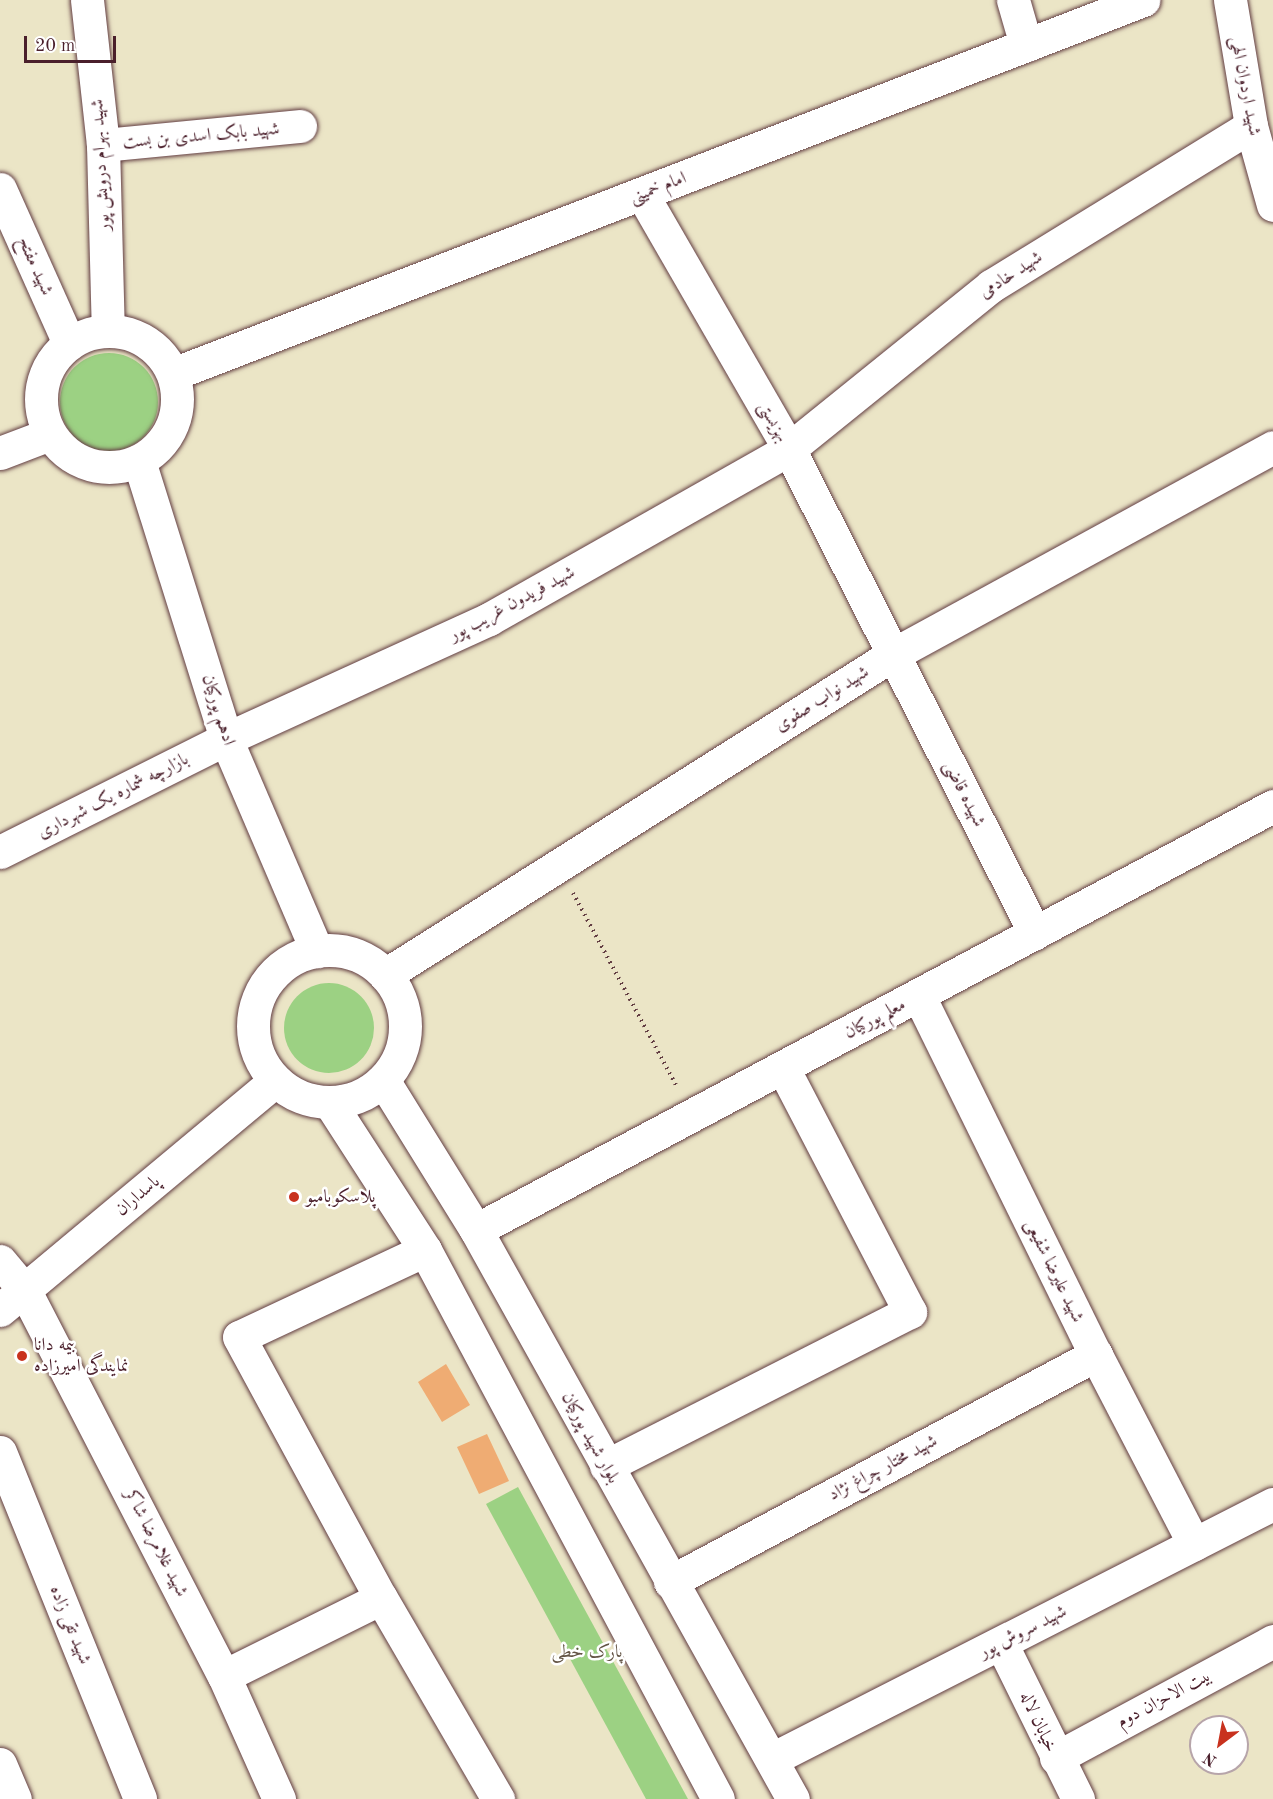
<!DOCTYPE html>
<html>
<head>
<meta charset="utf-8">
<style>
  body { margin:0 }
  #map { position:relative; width:1273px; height:1799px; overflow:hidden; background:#ebe5c6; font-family:"Old Standard TT",Amiri,serif }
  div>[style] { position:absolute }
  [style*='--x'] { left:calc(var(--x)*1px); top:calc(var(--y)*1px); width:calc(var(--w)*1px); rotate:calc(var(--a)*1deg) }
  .green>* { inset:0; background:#9cd183 }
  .round { border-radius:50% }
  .building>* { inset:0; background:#efac73 }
  .path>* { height:4px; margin-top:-2px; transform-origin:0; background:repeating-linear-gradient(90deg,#623d42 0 1.5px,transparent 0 6px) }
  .roads { filter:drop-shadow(0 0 2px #623d42) drop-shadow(0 0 2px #623d42) }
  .minor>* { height:33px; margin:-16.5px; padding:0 16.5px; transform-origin:16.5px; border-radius:16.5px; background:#fff }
  .major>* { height:33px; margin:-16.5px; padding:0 16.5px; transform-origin:16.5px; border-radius:16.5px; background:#fff }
  .major>.ring { margin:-16.5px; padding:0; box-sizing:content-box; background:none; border:33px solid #fff; border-radius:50% }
  .dots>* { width:16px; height:16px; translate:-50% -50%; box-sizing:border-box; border:3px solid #fff; border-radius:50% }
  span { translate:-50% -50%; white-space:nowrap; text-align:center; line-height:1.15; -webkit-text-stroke:5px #fff; paint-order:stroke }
  .street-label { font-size:18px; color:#4a1f2b }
  .poi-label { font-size:18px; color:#4a1f2b }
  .left { translate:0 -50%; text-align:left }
  .park-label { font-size:18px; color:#635445 }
  .north { position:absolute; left:1189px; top:1715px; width:60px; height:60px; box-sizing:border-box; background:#fff; border:2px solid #b7a5aa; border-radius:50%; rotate:212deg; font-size:16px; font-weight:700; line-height:24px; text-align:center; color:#4a1f2b }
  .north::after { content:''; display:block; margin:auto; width:21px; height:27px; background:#c8321e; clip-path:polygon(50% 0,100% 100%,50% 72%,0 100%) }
  .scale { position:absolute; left:24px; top:36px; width:92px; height:27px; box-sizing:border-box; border:3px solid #4a1f2b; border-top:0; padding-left:8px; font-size:18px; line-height:21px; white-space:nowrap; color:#4a1f2b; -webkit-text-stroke:4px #fff; paint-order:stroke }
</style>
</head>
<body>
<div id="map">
  <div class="green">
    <i class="round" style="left:60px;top:353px;width:98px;height:98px"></i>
    <i class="round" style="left:284px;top:983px;width:90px;height:90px"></i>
    <i style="clip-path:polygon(518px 1487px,688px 1799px,646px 1799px,486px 1504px)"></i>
  </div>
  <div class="building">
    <i style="clip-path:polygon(446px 1364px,470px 1405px,442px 1422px,418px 1382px)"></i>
    <i style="clip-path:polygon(487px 1434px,509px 1481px,479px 1494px,457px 1447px)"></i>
  </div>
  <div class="path">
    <i style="--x:573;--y:893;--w:220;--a:61.8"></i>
  </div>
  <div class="roads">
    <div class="minor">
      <i style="--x:87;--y:0;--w:146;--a:83.7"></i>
      <i style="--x:103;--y:145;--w:186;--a:88.5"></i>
      <i style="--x:1013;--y:0;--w:47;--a:73.9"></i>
      <i style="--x:1230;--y:0;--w:128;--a:80.5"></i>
      <i style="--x:1251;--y:126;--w:82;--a:74.4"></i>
      <i style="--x:103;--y:145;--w:198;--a:-5.5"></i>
      <i style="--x:642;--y:194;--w:294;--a:60"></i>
      <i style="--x:789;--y:449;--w:543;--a:63.06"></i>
      <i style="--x:0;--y:852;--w:253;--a:-26.6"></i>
      <i style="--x:226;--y:739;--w:289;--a:-24.5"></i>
      <i style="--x:489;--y:619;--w:345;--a:-29.5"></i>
      <i style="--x:789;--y:449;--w:260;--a:-38.9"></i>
      <i style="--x:991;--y:286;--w:305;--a:-31.6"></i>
      <i style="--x:385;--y:975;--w:600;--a:-32.26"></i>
      <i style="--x:892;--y:655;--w:434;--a:-28.6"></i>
      <i style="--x:919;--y:996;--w:400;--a:63.8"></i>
      <i style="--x:1096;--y:1355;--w:213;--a:62.6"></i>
      <i style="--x:476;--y:1230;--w:903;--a:-28.01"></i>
      <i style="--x:425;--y:1250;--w:205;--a:154.9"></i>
      <i style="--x:239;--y:1337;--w:297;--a:61.5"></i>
      <i style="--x:381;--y:1598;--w:233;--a:59.8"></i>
      <i style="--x:0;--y:1261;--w:39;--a:50"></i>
      <i style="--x:25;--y:1291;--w:433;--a:62.7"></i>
      <i style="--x:224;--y:1676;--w:135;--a:65.9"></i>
      <i style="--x:0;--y:1452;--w:374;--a:68"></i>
      <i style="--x:606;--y:1466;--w:341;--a:-26.9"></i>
      <i style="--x:910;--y:1312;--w:275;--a:-117.5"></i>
      <i style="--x:670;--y:1582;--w:483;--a:-28.1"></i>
      <i style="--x:1001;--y:1643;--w:174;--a:63.7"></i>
      <i style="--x:224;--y:1676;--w:175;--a:-26.4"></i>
      <i style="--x:1056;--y:1758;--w:247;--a:-28.3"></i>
      <i style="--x:772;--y:1759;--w:562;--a:-26.98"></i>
      <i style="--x:0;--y:1764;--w:38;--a:67"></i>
    </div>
    <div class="major">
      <i style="--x:0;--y:189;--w:169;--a:65.9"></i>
      <i class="ring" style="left:41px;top:331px;width:103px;height:103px"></i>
      <i style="--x:173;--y:374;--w:1040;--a:-21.08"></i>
      <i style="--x:0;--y:453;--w:53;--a:-20.8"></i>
      <i style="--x:139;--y:461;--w:291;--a:72.6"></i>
      <i style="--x:226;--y:739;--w:231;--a:66.8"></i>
      <i class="ring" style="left:253px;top:950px;width:119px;height:119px"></i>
      <i style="--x:383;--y:1080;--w:176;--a:58.2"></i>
      <i style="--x:476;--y:1230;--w:651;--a:60.88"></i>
      <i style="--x:330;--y:1103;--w:175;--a:57.1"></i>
      <i style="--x:425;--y:1250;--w:622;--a:61.91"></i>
      <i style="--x:0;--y:1310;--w:358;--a:-39.8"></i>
    </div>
  </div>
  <div class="dots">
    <i style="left:294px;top:1197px;background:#c8321e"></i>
    <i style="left:22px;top:1356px;background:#c8321e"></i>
  </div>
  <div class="street-label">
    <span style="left:1245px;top:86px;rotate:79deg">شهید اردوان الهی</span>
    <span style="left:201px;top:136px;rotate:-5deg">شهید بابک اسدی بن بست</span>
    <span style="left:101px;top:165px;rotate:-93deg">شهید بهرام درویش پور</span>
    <span style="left:658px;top:188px;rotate:-21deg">امام خمینی</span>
    <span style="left:35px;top:266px;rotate:66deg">شهید مفتح</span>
    <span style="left:1011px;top:275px;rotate:-33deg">شهید خادمی</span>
    <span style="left:773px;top:422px;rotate:60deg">بهزیستی</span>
    <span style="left:512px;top:604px;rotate:-28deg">شهید فریدون غریب پور</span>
    <span style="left:822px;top:699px;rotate:-32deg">شهید نواب صفوی</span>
    <span style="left:218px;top:710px;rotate:72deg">ادهم پورکیان</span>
    <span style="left:964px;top:794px;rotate:63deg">شهیده قاضی</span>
    <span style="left:113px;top:796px;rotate:-27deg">بازارچه شماره یک شهرداری</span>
    <span style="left:875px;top:1019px;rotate:-28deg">معلم پورکیان</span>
    <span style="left:138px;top:1196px;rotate:-40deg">پاسداران</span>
    <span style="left:1054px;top:1271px;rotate:64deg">شهید علیرضا شفیعی</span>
    <span style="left:590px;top:1438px;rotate:61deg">بلوار شهید پورکیان</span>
    <span style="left:883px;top:1468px;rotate:-28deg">شهید مختار چراغ نژاد</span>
    <span style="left:156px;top:1543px;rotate:63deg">شهید غلامرضا شاکر</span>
    <span style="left:70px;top:1625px;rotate:68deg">شهید تقی زاده</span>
    <span style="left:1023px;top:1632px;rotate:-27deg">شهید سروش پور</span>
    <span style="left:1164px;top:1699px;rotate:-28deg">بیت الاحزان دوم</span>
    <span style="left:1038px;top:1722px;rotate:65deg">خیابان لاله</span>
  </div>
  <div class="poi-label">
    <span class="left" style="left:306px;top:1197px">پلاسکوبامبو</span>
    <span class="left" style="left:34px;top:1356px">بیمه دانا<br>نمایندگی امیرزاده</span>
  </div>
  <div class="park-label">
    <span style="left:587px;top:1652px">پارک خطی</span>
  </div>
  <div class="north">N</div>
  <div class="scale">20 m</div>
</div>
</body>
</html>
